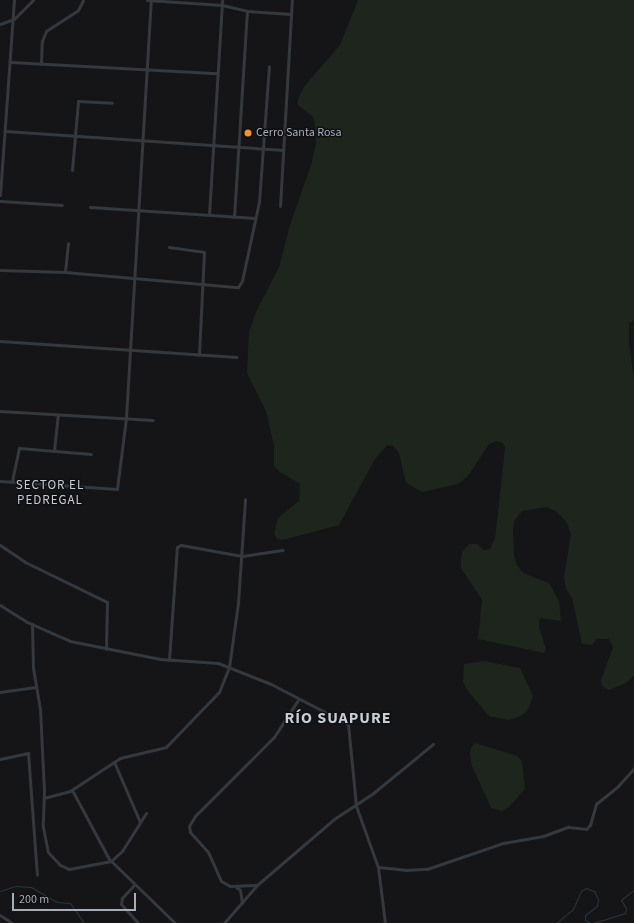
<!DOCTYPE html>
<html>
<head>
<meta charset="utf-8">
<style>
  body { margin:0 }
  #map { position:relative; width:634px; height:923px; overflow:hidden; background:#151517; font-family:"Source Sans 3",sans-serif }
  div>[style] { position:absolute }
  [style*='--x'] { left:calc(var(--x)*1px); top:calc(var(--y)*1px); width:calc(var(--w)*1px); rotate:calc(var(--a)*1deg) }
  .green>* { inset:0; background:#1d251d }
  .stream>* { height:1px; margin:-0.5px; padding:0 0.5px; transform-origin:0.5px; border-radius:0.5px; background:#2a373c }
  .street>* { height:3px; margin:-1.5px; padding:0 1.5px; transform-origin:1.5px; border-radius:1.5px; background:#35383c }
  .dots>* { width:11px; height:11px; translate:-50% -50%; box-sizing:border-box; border:2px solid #101012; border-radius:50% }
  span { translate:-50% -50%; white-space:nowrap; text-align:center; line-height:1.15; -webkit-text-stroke:3px #101012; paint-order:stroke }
  .poi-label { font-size:12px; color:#a6aeb8 }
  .left { translate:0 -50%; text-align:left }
  .neighbourhood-label { font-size:13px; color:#c7cdd4; letter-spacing:1px }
  .district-label { font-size:16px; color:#c7cdd4; font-weight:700; letter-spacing:1px }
  .scale { position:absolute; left:12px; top:893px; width:124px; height:18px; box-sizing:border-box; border:2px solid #a6aeb8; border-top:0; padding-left:5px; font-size:12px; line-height:14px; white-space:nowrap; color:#a6aeb8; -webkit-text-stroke:3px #101012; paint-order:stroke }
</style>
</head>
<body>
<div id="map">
  <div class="green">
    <i style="clip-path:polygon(358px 0,634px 0,634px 320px,629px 323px,629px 343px,634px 380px,634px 676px,626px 683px,609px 690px,602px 686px,601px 680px,613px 647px,609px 639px,597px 639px,592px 645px,582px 644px,572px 598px,566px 589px,564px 578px,571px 534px,566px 521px,557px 512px,547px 507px,522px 511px,514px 521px,513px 529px,514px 556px,517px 565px,523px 573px,549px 583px,559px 601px,561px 621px,540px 618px,539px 627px,546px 649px,544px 653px,478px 639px,482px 600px,461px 568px,461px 560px,462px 552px,469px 544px,478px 544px,483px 550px,490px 549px,495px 539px,505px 448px,503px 443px,497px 441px,489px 444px,468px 476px,458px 484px,422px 492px,406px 483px,399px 453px,393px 446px,387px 445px,375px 459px,339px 525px,283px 540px,277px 539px,274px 534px,278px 518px,299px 501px,300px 484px,280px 472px,274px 466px,274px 446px,266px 411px,247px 373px,249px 332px,256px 312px,279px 267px,290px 225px,311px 165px,316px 143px,315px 125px,313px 117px,298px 105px,298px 99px,303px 88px,340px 45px)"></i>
    <i style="clip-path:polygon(484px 661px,520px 668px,533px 696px,528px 710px,521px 716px,509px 720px,489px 716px,467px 690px,463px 682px,464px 664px)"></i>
    <i style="clip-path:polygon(475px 743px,517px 756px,522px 761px,525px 789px,509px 807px,502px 811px,491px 808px,472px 766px,470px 755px,471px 747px)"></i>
  </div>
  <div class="stream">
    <i style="--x:0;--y:891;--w:16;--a:-18"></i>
    <i style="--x:15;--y:886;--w:16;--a:4"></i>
    <i style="--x:31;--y:887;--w:30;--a:30"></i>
    <i style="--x:57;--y:902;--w:13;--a:4"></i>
    <i style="--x:70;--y:903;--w:24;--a:55"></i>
    <i style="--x:556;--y:923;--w:22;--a:-39"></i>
    <i style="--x:573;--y:909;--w:20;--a:-66"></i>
    <i style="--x:581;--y:891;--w:6;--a:-31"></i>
    <i style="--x:586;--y:888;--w:9;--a:21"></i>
    <i style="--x:594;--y:891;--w:9;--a:63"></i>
    <i style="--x:598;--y:899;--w:7;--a:98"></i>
    <i style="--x:597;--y:906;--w:15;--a:143"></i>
    <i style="--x:585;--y:915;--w:5;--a:90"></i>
    <i style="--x:585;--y:920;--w:6;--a:31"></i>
    <i style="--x:593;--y:923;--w:34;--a:-17"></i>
    <i style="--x:625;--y:913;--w:5;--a:-79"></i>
    <i style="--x:626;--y:908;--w:9;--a:-122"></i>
    <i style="--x:621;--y:900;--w:16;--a:-38"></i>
  </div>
  <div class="street">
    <i style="--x:147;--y:0;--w:75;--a:3.8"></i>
    <i style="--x:222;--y:5;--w:26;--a:13"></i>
    <i style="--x:247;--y:11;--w:44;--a:3.9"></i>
    <i style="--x:0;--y:24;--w:15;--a:-20"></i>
    <i style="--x:14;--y:19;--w:27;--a:-45"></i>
    <i style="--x:11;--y:62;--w:206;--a:3.1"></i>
    <i style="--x:41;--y:64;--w:23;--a:-88"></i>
    <i style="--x:42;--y:41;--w:11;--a:-68"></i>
    <i style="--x:46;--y:31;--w:38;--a:-33"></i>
    <i style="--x:78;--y:10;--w:11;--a:-63"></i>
    <i style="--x:5;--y:131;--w:279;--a:3.9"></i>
    <i style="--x:72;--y:170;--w:69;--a:-85"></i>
    <i style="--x:78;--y:101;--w:34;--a:3"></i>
    <i style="--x:0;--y:195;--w:196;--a:-85.9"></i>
    <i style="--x:0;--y:201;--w:62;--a:3.7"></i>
    <i style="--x:280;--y:206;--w:206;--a:-86.7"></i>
    <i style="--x:90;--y:207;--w:166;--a:3.8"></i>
    <i style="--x:209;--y:215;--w:215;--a:-86.5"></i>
    <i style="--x:234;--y:217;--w:206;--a:-86.4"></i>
    <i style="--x:169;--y:247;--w:35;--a:8"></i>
    <i style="--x:204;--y:252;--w:103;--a:92.8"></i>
    <i style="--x:0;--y:270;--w:65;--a:1.8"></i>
    <i style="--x:65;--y:272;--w:174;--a:5"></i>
    <i style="--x:238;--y:287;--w:7;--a:-56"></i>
    <i style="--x:242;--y:281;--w:81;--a:-77.9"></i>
    <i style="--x:259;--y:202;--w:136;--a:-85.8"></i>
    <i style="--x:65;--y:272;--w:29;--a:-84"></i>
    <i style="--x:0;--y:341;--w:237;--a:3.9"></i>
    <i style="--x:0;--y:411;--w:153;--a:3.4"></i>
    <i style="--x:54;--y:451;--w:36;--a:-84"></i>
    <i style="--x:0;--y:481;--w:117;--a:3.9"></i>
    <i style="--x:117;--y:489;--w:72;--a:-82.8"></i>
    <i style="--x:126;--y:418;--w:419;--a:-86.6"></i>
    <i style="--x:12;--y:481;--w:34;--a:-78"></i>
    <i style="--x:19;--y:448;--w:72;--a:4.8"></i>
    <i style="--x:0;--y:545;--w:30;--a:34"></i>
    <i style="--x:25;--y:562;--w:91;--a:26"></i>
    <i style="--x:107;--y:602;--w:47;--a:91.2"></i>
    <i style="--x:0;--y:605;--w:32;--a:32"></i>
    <i style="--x:27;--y:622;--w:47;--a:23.8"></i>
    <i style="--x:70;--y:641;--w:92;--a:11.3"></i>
    <i style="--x:160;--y:659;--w:58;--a:3.9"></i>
    <i style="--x:218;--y:663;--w:57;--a:21.6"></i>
    <i style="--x:271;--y:684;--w:87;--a:27.5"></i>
    <i style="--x:348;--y:724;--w:82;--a:84.4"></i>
    <i style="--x:356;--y:806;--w:65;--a:70.2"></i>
    <i style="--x:378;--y:867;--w:56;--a:82.9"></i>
    <i style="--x:32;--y:624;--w:44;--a:88.7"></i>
    <i style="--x:33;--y:668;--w:42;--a:80.3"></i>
    <i style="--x:40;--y:709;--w:82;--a:87.2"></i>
    <i style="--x:44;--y:791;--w:36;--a:92"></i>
    <i style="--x:43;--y:827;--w:25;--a:79"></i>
    <i style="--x:48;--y:852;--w:18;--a:47"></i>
    <i style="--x:60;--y:865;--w:10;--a:24"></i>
    <i style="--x:69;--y:869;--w:43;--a:-10.8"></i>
    <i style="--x:111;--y:861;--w:15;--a:-42"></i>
    <i style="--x:122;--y:851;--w:45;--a:-57.7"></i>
    <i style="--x:169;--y:660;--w:113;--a:-86"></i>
    <i style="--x:177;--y:547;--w:4;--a:-27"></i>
    <i style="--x:181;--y:545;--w:62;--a:10.2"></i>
    <i style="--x:242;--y:556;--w:41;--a:-8.3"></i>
    <i style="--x:0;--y:692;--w:36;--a:-8"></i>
    <i style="--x:0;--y:759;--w:29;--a:-12"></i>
    <i style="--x:28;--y:753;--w:122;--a:85.8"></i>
    <i style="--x:114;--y:762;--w:65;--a:66.6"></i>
    <i style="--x:72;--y:790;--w:78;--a:61.8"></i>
    <i style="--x:109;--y:859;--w:92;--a:44.1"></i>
    <i style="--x:44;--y:798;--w:27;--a:-15"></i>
    <i style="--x:70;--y:791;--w:60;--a:-33.4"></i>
    <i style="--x:120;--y:758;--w:47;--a:-13.4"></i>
    <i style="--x:166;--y:747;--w:76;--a:-46.1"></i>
    <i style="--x:219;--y:692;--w:27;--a:-68"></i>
    <i style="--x:229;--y:667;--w:65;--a:-82"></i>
    <i style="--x:238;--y:603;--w:104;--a:-86.1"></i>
    <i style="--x:378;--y:867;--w:27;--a:6"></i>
    <i style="--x:405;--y:870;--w:22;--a:-3"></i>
    <i style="--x:427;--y:869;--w:80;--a:-18.9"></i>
    <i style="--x:503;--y:843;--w:41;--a:-9.9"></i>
    <i style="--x:543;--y:836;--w:27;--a:-20"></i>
    <i style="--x:568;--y:827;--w:18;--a:6"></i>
    <i style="--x:586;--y:829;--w:6;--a:-45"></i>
    <i style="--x:590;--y:825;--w:22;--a:-74"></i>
    <i style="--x:596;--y:804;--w:28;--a:-39"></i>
    <i style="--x:618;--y:786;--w:24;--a:-48"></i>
    <i style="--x:134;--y:885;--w:18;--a:133"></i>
    <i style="--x:122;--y:898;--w:6;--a:99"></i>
    <i style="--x:121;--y:904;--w:25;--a:48"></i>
    <i style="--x:257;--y:885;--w:27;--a:178"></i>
    <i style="--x:230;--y:886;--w:10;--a:-151"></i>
    <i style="--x:221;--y:881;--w:32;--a:-114"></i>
    <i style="--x:208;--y:852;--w:27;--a:-132"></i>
    <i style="--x:190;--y:832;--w:6;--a:-99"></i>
    <i style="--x:189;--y:826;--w:12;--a:-59"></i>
    <i style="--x:195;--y:816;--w:112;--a:-45"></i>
    <i style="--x:274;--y:737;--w:44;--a:-57"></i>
    <i style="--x:236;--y:887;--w:5;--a:37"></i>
    <i style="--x:240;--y:890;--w:13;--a:81"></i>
    <i style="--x:0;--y:915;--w:14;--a:34"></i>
    <i style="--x:224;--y:923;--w:50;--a:-49"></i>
    <i style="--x:257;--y:885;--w:101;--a:-40.6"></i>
    <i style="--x:334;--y:819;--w:45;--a:-33.3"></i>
    <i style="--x:372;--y:794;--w:79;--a:-39.3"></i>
  </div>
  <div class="dots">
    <i style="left:248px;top:133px;background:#fe9125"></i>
  </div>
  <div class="poi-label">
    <span class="left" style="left:256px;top:133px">Cerro Santa Rosa</span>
  </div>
  <div class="neighbourhood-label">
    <span style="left:50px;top:493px">SECTOR EL<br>PEDREGAL</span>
  </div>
  <div class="district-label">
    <span style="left:338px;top:718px">RÍO SUAPURE</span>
  </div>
  <div class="scale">200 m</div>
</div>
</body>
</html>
